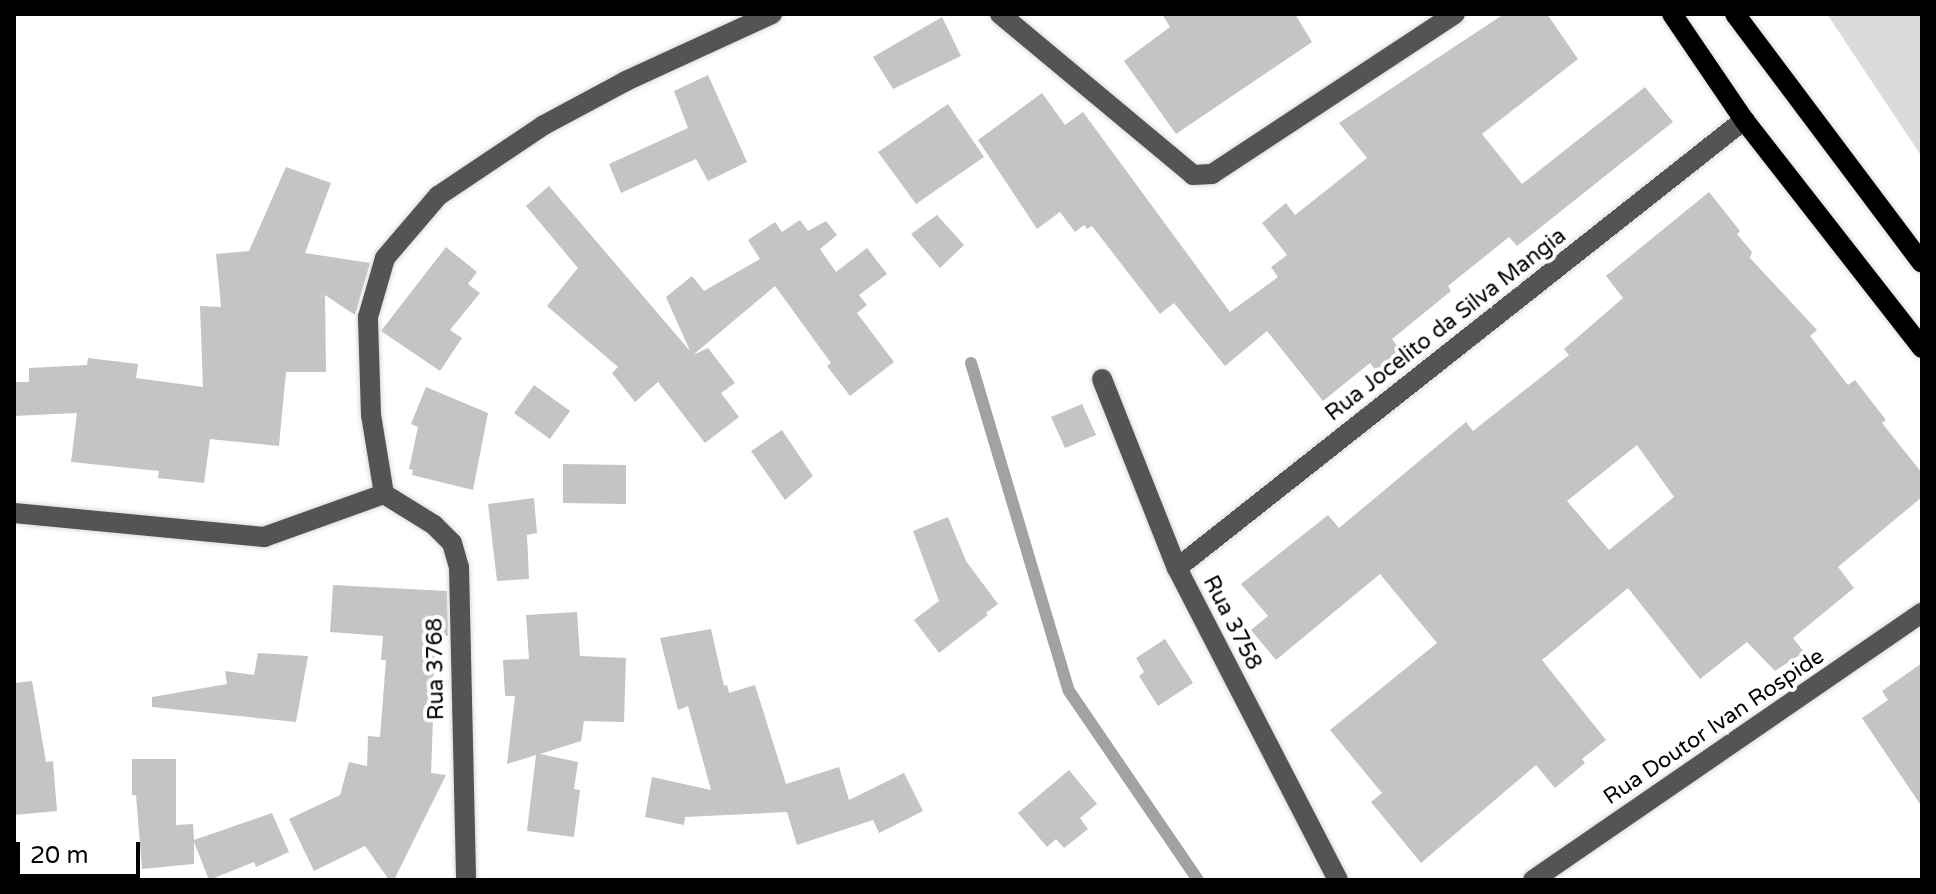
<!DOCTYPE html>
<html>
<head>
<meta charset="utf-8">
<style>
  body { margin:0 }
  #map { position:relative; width:1936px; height:894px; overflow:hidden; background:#fff; font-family:"Varela Round",sans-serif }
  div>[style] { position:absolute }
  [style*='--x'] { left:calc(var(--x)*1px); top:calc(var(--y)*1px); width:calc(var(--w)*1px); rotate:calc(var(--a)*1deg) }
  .green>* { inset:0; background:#dbdbdb }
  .stream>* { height:12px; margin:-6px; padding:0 6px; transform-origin:6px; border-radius:6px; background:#a2a2a2 }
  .building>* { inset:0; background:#c4c4c4 }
  .roads { filter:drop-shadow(0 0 2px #dbdbdb) drop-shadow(0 0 2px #dbdbdb) }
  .minor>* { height:20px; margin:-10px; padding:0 10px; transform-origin:10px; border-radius:10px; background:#545454 }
  .major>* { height:20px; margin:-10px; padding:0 10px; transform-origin:10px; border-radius:10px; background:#000 }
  span { translate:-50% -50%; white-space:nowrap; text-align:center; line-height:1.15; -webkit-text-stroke:8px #fff; paint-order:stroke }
  .street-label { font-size:22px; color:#000 }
  .frame { position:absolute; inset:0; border:16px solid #000; pointer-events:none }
  .scale { position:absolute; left:16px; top:842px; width:124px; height:36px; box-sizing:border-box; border:4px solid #000; border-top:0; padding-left:10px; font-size:24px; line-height:28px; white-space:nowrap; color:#000; -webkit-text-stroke:6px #fff; paint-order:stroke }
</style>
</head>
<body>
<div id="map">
  <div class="green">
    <i style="clip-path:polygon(1827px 14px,1922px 14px,1922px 157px)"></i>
  </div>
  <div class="stream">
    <i style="--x:971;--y:363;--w:342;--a:73.4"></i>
    <i style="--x:1069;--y:691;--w:229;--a:55.7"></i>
  </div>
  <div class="building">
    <i style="clip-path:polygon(1162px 14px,1295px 14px,1312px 42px,1176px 134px,1124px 61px,1170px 27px)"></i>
    <i style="clip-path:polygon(1504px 14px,1547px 14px,1578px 59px,1482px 134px,1522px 184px,1645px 87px,1673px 122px,1517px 246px,1509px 237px,1448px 286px,1451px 291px,1392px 339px,1403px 353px,1377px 372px,1370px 363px,1323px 401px,1267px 331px,1225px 366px,1174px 303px,1160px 314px,1092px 226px,1087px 229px,1084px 225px,1075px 232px,1060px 212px,1037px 229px,978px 140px,1042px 93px,1065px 125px,1083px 112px,1230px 312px,1278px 277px,1271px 267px,1287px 255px,1262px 223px,1286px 203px,1295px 215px,1367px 158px,1339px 123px)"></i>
    <i style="clip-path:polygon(942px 17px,961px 56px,893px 89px,873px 57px)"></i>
    <i style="clip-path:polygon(708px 75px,747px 162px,708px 181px,696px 159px,621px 193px,609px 164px,688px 128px,674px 91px)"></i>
    <i style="clip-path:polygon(948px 104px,984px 157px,916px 204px,878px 152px)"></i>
    <i style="clip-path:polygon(286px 167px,331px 183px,305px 253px,370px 263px,355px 315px,325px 295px,326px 372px,286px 372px,279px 446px,210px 439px,204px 483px,158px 478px,159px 471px,71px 462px,77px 413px,14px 416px,14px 382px,29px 382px,29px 368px,87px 365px,88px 358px,138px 364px,136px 378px,203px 387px,200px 306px,221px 307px,216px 254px,249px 251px)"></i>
    <i style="clip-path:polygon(549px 186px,690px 351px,666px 297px,692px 276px,704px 291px,760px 259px,748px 240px,775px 222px,782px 232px,800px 220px,808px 231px,826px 221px,837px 235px,820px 249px,836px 272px,867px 248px,887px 274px,859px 295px,867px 305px,857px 313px,894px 362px,850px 396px,827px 366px,831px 363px,775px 286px,693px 355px,708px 348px,735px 383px,721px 393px,739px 417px,705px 443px,658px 382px,635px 402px,612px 373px,618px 367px,547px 306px,578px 268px,526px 206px)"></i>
    <i style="clip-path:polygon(evenodd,1709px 192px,1740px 231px,1737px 234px,1752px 252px,1750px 258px,1817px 330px,1810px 336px,1848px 385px,1855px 380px,1886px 420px,1882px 423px,1922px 473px,1922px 497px,1838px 567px,1854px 588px,1793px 638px,1804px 652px,1775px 671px,1747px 642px,1700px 679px,1628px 588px,1542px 660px,1606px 740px,1582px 759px,1585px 763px,1555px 788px,1536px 765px,1421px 863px,1371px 802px,1382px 793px,1330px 730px,1437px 643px,1380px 574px,1276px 660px,1251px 630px,1268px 616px,1241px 584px,1328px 515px,1339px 528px,1466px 422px,1473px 431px,1569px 355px,1564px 349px,1623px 298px,1606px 276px,1709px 192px,1637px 445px,1674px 497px,1609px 550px,1567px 501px,1637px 445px)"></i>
    <i style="clip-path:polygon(937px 215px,964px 245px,940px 268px,911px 234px)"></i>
    <i style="clip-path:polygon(446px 247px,477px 272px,468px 284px,480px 293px,450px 330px,462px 338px,440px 371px,381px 331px)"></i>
    <i style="clip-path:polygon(534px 385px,570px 411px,550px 439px,514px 413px)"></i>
    <i style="clip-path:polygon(426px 387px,488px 413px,473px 490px,412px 475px,413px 470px,409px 469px,418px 427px,411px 424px)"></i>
    <i style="clip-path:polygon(1082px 404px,1096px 435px,1065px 448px,1051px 417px)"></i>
    <i style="clip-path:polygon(782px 430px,813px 476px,785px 500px,751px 451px)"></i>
    <i style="clip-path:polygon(563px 464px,626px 465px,626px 504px,563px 503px)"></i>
    <i style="clip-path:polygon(534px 498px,537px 533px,527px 535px,529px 579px,497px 581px,488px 504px)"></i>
    <i style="clip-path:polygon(948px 517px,966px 561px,998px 604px,986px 613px,988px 615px,939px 653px,914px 620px,939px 601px,913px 531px)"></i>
    <i style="clip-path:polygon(333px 585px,447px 591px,448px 636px,436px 635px,431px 719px,433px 719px,431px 773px,446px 775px,394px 880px,389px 880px,365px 846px,314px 871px,289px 819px,340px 795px,349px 762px,367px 766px,368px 736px,380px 737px,386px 660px,381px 660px,383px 636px,330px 632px)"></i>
    <i style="clip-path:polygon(577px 612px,580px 656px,626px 658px,624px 722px,584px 721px,581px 741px,540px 754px,578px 762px,574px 789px,580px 790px,574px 837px,527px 831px,536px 755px,507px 764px,515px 696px,505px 696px,503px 660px,529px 659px,526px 615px)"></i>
    <i style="clip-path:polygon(711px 629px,724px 686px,727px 685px,729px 693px,755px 685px,786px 784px,839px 767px,849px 800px,904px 773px,923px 811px,879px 833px,873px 820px,797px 845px,787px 812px,685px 817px,684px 825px,645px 817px,652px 777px,711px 790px,688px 706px,678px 710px,660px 638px)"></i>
    <i style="clip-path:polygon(1165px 639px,1193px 683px,1158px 706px,1139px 676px,1144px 672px,1136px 658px)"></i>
    <i style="clip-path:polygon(258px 653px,308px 656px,296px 722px,152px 707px,152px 697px,227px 684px,225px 671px,254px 675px)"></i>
    <i style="clip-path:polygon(1922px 663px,1922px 807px,1862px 718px,1888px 700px,1882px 691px)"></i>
    <i style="clip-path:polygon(32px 681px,46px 762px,53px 761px,57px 811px,14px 815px,14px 683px)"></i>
    <i style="clip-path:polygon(132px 759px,176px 759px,176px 825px,193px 824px,194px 840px,272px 813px,289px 852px,256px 867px,254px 862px,209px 880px,194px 842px,194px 864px,142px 869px,136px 795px,132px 795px)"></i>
    <i style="clip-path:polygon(1069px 770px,1097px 804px,1080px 818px,1088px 829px,1064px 848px,1056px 839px,1047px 847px,1018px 813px)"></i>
  </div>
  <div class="roads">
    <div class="minor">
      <i style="--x:1000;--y:14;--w:251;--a:39.8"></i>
      <i style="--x:1193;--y:175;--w:19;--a:-3"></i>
      <i style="--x:1212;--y:174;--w:291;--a:-33.4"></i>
      <i style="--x:1102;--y:379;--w:203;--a:68.4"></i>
      <i style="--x:1177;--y:568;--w:351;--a:62.7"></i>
      <i style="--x:384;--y:494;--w:59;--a:31.8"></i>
      <i style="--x:434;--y:525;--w:25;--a:45"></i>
      <i style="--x:452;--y:543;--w:25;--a:74"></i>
      <i style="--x:459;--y:567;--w:313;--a:88.7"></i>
      <i style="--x:14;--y:513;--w:251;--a:5.5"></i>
      <i style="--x:264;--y:537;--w:127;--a:-19.7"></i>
      <i style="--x:384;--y:494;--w:80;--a:-99.3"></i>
      <i style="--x:371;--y:415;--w:98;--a:-91.8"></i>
      <i style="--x:368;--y:317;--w:61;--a:-73.9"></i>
      <i style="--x:385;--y:258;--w:82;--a:-49.5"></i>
      <i style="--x:438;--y:196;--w:128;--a:-33.8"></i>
      <i style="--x:544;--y:125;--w:93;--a:-28.2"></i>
      <i style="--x:626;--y:81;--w:161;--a:-24.7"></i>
      <i style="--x:1177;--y:568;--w:723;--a:-38.31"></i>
      <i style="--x:1533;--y:880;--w:472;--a:-34.5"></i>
    </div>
    <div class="major">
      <i style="--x:1672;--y:14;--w:128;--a:55.8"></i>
      <i style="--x:1744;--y:120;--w:289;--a:52"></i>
      <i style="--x:1735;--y:14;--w:311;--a:53.1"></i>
    </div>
  </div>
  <div class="street-label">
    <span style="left:1446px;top:325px;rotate:-38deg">Rua Jocelito da Silva Mangia</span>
    <span style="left:1232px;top:623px;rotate:63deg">Rua 3758</span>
    <span style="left:436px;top:669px;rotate:-91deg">Rua 3768</span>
    <span style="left:1714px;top:727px;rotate:-34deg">Rua Doutor Ivan Rospide</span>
  </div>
  <div class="frame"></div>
  <div class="scale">20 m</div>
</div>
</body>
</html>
